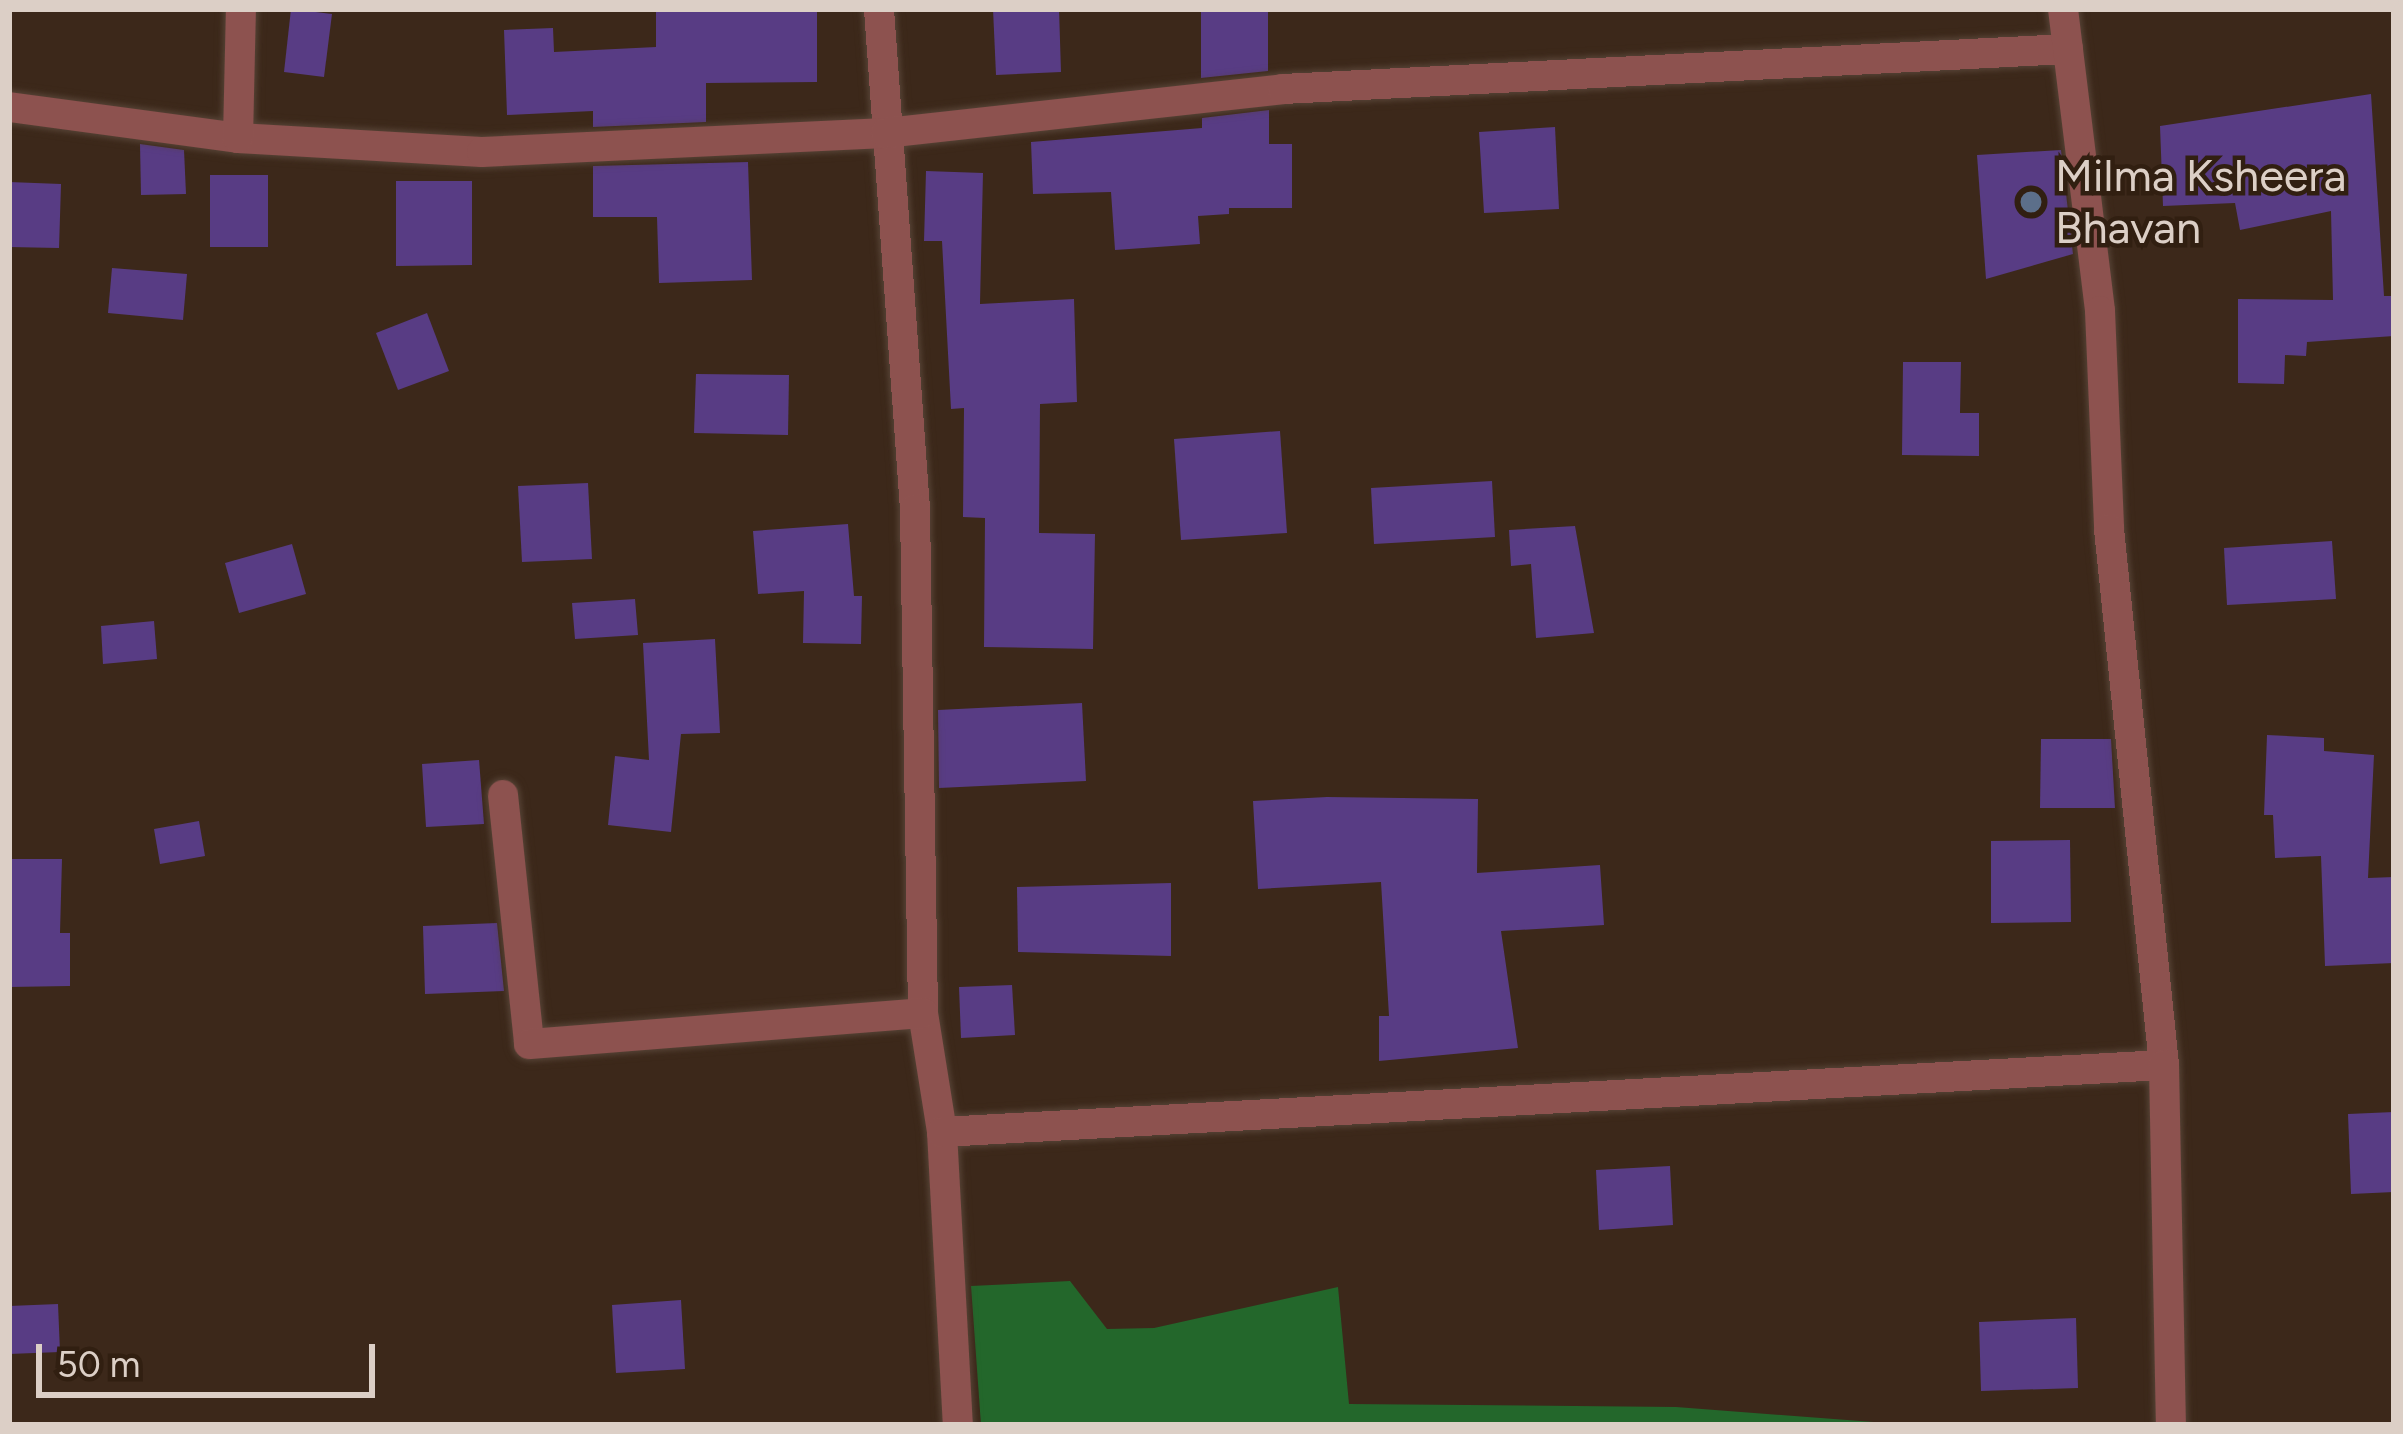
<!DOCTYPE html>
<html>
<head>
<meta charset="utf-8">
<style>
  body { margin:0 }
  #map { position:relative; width:2403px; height:1434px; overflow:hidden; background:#3c281a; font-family:Figtree,sans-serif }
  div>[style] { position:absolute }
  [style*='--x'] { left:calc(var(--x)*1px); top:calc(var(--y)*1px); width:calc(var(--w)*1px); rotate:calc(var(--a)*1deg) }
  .green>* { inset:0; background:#23672b }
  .building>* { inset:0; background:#583c84 }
  .roads { filter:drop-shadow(0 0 3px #564336) drop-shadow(0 0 3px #564336) }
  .minor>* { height:30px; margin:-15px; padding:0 15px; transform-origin:15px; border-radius:15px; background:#8d524f }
  .tertiary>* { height:30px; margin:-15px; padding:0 15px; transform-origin:15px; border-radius:15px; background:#8d524f }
  .dots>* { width:33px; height:33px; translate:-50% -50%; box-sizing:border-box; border:6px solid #311f11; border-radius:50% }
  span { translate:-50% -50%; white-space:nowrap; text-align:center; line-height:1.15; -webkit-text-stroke:9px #311f11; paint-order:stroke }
  .poi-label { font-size:45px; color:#dccfc6 }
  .left { translate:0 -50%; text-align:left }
  .frame { position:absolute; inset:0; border:12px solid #dccfc6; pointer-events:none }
  .scale { position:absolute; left:36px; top:1344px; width:339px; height:54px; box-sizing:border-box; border:6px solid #dccfc6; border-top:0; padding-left:15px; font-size:36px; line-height:42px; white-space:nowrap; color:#dccfc6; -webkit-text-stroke:9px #311f11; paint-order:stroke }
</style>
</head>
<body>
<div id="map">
  <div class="green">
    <i style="clip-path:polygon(1070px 1281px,1107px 1329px,1154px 1328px,1338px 1287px,1349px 1404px,1676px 1407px,1913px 1425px,981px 1425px,971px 1286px)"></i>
  </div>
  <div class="building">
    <i style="clip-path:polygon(291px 9px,332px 14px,324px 77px,284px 72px)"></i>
    <i style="clip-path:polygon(656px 9px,817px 9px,817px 82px,706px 83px,706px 122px,593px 127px,593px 111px,507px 115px,504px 30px,553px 28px,554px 52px,656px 47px)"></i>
    <i style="clip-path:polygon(993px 9px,1059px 9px,1061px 72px,996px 75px)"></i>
    <i style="clip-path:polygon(1201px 9px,1268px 9px,1268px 71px,1201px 78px)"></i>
    <i style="clip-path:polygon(2371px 94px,2384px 296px,2394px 296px,2394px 336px,2307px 342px,2306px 356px,2285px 355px,2284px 384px,2238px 383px,2238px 299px,2333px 300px,2331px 211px,2240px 230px,2235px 203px,2163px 206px,2160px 126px)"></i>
    <i style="clip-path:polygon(1269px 110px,1269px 144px,1292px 144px,1292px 208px,1229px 208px,1229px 214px,1198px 216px,1200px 244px,1115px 250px,1111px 192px,1033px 194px,1031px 142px,1202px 128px,1202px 118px)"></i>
    <i style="clip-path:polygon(1555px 127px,1559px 209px,1484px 213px,1479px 132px)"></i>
    <i style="clip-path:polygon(140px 144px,184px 150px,186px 194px,141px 195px)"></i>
    <i style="clip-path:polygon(2061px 150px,2073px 254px,1986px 279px,1977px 155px)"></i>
    <i style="clip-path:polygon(748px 162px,752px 280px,659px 283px,657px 217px,593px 217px,593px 166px)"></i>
    <i style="clip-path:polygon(926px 171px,983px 173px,980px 304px,1074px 299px,1077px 402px,1040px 404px,1039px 533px,1095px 534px,1093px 649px,984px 647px,985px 518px,963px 517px,964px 408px,951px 409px,942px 241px,924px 241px)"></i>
    <i style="clip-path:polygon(210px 175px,268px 175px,268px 247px,210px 247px)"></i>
    <i style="clip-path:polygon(396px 181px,472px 181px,472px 265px,396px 266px)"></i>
    <i style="clip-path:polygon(9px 182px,61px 184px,59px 248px,9px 247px)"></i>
    <i style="clip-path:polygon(112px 268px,187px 274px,183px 320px,108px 313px)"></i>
    <i style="clip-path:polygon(427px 313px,449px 371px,398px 390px,376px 333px)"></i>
    <i style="clip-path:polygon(1903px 362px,1961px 362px,1960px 413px,1979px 413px,1979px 456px,1902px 455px)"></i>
    <i style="clip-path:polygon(696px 374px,789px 375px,788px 435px,694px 433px)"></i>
    <i style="clip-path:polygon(1280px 431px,1287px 533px,1181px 540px,1174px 439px)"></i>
    <i style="clip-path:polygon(1492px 481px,1495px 537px,1374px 544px,1371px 488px)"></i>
    <i style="clip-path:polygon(588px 483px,592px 559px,522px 562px,518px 486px)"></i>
    <i style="clip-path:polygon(848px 524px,854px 596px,862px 596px,861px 644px,803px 643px,804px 591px,758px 594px,753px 531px)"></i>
    <i style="clip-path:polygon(1575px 526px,1594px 633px,1536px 638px,1531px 564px,1511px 566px,1509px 530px)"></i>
    <i style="clip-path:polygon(2332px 541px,2336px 599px,2227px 605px,2224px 548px)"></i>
    <i style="clip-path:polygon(292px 544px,306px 594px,239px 613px,225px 563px)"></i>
    <i style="clip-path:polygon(635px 599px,638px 635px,575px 639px,572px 603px)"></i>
    <i style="clip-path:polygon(154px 621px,157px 659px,103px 664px,101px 626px)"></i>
    <i style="clip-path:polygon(715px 639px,720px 733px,681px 734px,671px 832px,608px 825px,615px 756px,649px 760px,643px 643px)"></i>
    <i style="clip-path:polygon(1082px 703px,1086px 781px,939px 788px,938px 710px)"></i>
    <i style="clip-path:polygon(2267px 735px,2324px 738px,2324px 751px,2374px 755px,2368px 878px,2394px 877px,2394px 963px,2325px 966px,2321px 856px,2275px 858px,2273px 815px,2264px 815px)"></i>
    <i style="clip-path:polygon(2041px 739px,2111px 739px,2115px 808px,2040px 808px)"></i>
    <i style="clip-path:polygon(479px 760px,484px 824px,426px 827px,422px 764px)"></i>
    <i style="clip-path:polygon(1327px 797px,1478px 799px,1477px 873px,1600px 865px,1604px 925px,1501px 931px,1518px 1048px,1379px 1061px,1379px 1016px,1389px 1016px,1381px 882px,1258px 889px,1253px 801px)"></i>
    <i style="clip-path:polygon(199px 821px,205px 856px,160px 864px,154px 829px)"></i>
    <i style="clip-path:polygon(2070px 840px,2071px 922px,1991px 923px,1991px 841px)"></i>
    <i style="clip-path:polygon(12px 859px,62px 859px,60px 933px,70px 933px,70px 986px,9px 987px)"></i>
    <i style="clip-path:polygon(1171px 883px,1171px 956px,1018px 952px,1017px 887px)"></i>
    <i style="clip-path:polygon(497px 923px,504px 991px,425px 994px,423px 926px)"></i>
    <i style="clip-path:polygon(1012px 985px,1015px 1035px,961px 1038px,959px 987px)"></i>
    <i style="clip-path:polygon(2394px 1112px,2394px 1192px,2351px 1194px,2348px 1114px)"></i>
    <i style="clip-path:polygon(1670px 1166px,1673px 1225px,1599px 1230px,1596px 1170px)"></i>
    <i style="clip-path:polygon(681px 1300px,685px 1369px,616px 1373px,612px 1305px)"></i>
    <i style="clip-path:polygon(58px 1304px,60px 1352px,9px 1354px,9px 1306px)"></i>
    <i style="clip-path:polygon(2076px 1318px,2078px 1388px,1981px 1391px,1979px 1322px)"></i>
  </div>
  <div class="roads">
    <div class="minor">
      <i style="--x:879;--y:9;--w:501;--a:85.88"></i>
      <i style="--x:915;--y:509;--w:504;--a:89.09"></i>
      <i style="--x:923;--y:1013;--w:121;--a:80.9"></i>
      <i style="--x:942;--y:1132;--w:293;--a:86.9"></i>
      <i style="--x:9;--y:107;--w:231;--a:7.7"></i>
      <i style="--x:238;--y:138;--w:244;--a:3.3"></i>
      <i style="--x:482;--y:152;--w:404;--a:-2.7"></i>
      <i style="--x:886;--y:133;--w:399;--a:-6.3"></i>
      <i style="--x:1283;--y:89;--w:786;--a:-2.92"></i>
      <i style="--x:238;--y:138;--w:129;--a:-88.7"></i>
      <i style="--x:503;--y:795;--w:250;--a:84"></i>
      <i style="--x:529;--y:1044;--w:395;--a:-4.5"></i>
      <i style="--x:942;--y:1132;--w:1224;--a:-3.14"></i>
    </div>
    <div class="tertiary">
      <i style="--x:2063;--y:9;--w:304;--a:83"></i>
      <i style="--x:2100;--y:311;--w:218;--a:87.6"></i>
      <i style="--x:2109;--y:529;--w:539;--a:84.14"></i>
      <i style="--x:2164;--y:1065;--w:360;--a:88.9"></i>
    </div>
  </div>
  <div class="dots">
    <i style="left:2031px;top:202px;background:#5c6f8a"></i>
  </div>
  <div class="poi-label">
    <span class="left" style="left:2055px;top:202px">Milma Ksheera<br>Bhavan</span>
  </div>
  <div class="frame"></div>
  <div class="scale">50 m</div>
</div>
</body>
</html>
